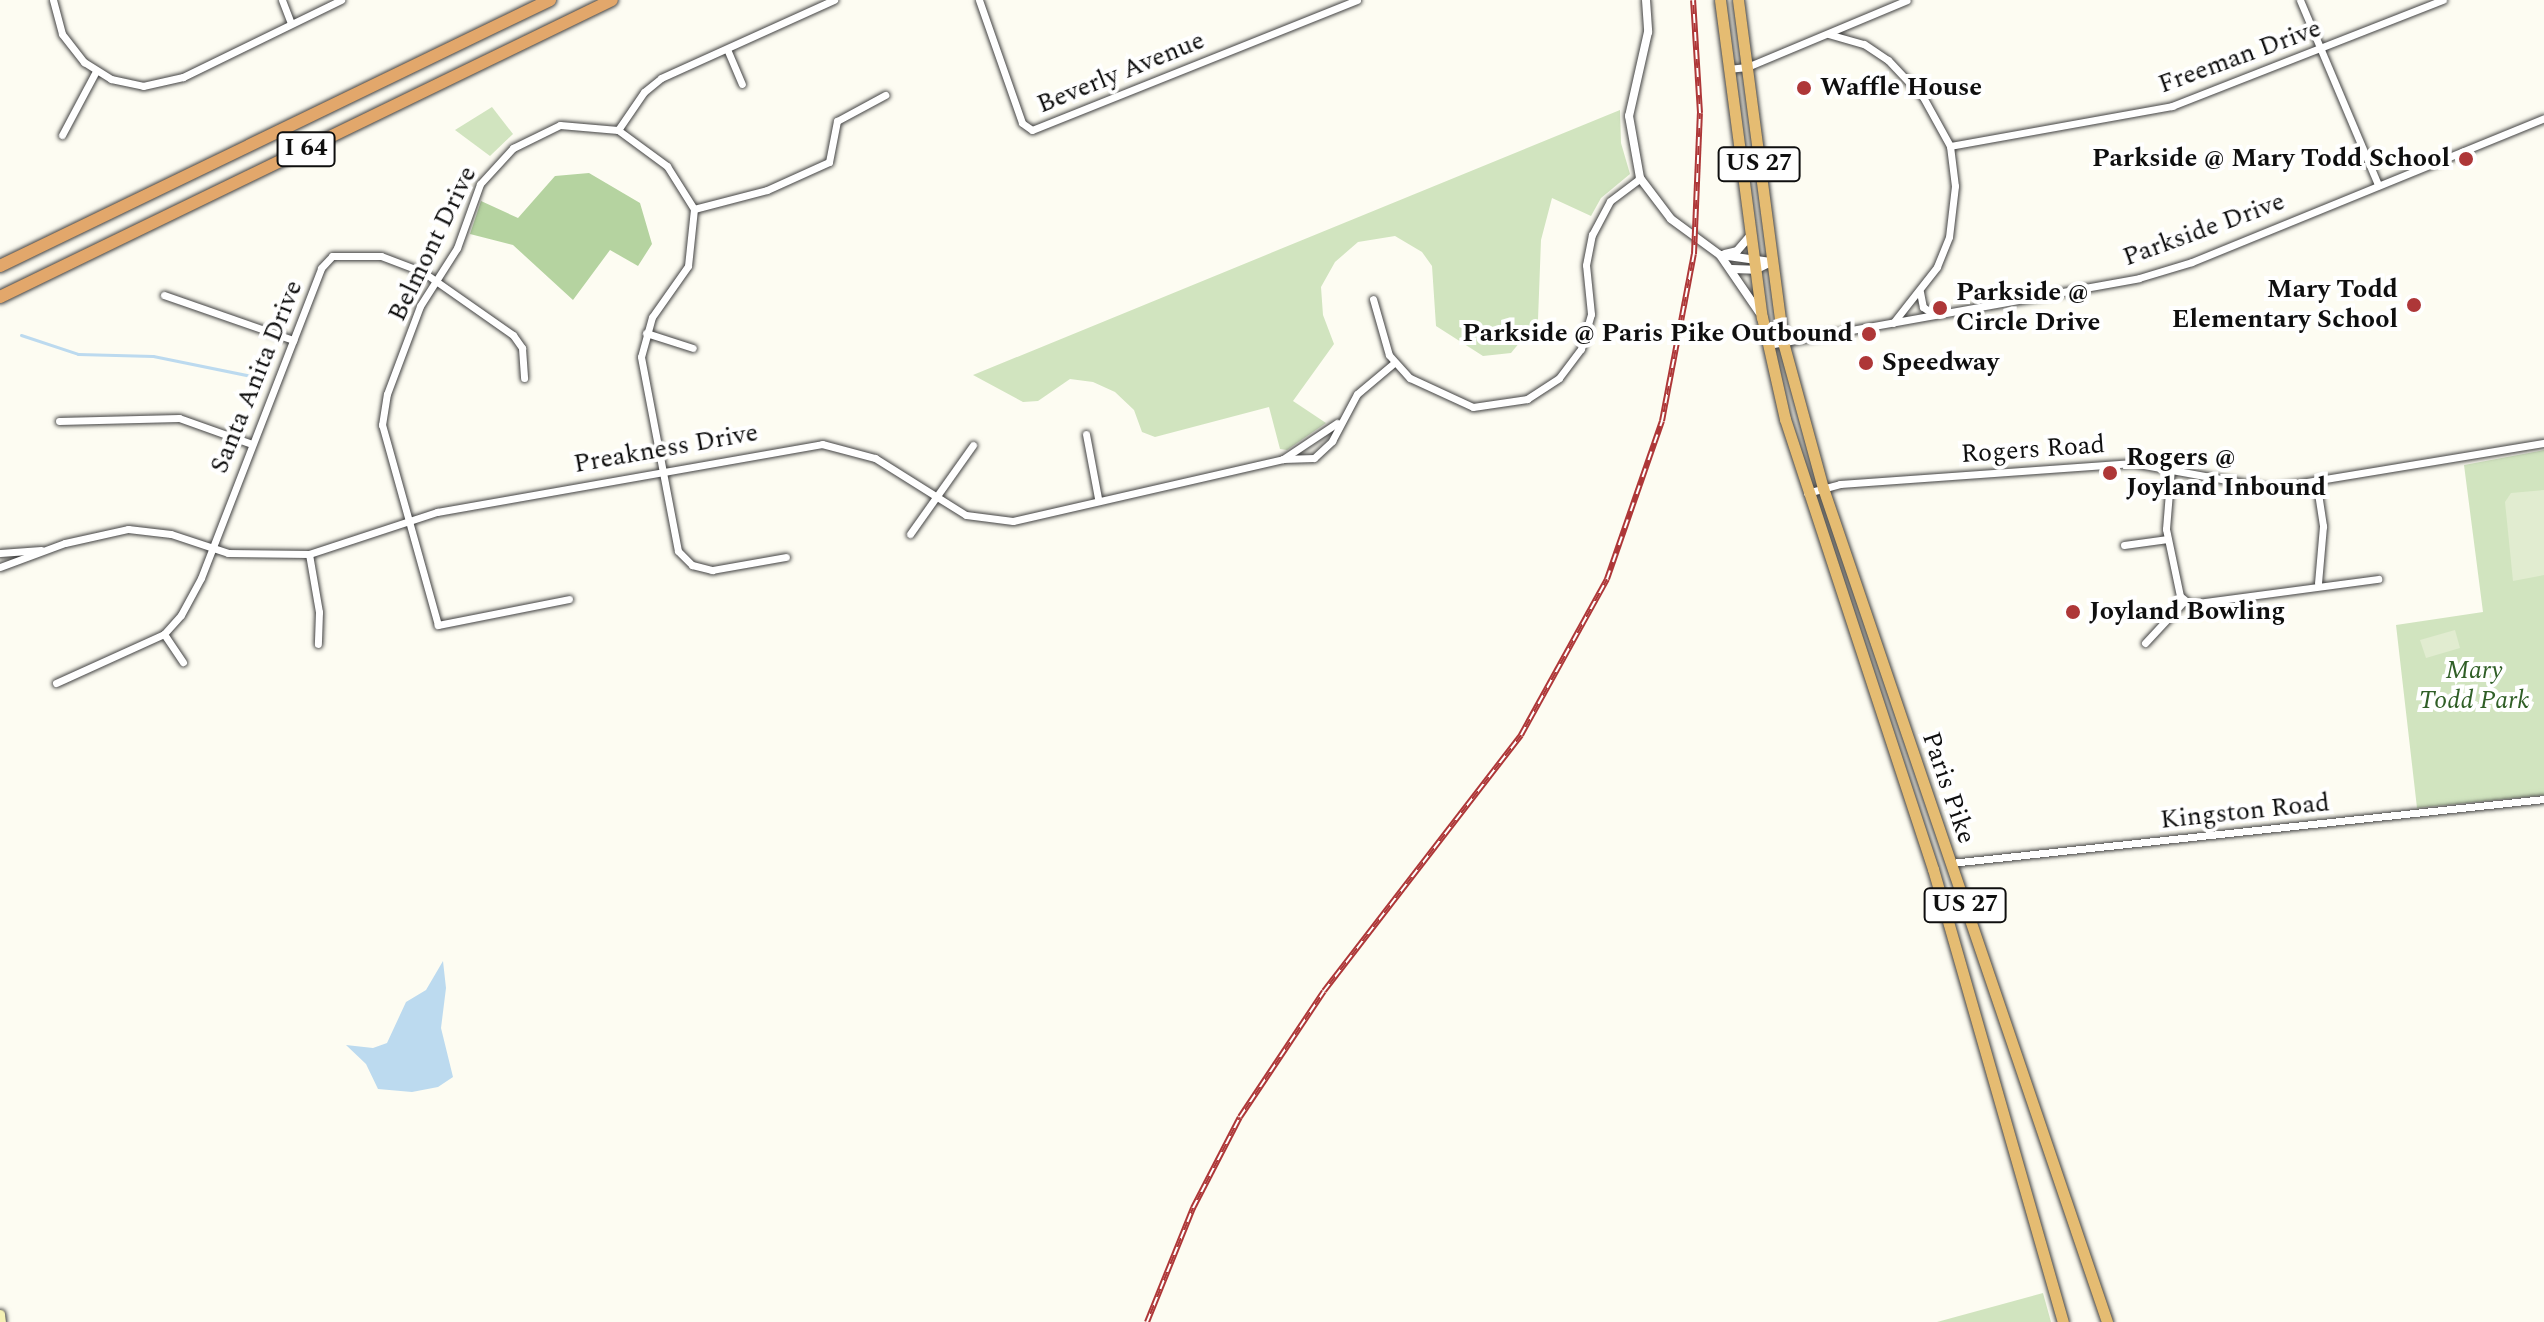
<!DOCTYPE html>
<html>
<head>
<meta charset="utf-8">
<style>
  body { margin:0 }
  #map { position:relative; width:2544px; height:1322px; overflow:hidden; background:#fdfcf2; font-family:Spectral,serif }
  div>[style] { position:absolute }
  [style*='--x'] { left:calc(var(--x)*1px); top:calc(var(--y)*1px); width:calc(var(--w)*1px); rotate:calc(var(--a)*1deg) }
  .green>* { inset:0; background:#d1e4bf }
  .forest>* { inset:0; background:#b5d3a0 }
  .pitch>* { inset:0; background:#e1ecd0 }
  .water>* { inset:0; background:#bcdaef }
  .stream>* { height:3px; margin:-1.5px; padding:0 1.5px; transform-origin:1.5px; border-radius:1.5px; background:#bcdaef }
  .roads { filter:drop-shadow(0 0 2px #424242) drop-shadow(0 0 2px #424242) }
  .minor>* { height:7px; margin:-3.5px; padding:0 3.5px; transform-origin:3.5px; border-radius:3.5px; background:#fff }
  .tertiary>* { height:8px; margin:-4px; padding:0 4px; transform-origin:4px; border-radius:4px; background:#fff }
  .secondary>* { height:9px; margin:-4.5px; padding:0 4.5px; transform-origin:4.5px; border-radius:4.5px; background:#f5f1b5 }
  .trunk>* { height:11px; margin:-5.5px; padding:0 5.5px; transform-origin:5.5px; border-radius:5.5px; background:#e5bc72 }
  .motorway>* { height:12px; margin:-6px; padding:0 6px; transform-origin:6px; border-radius:6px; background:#e2a76b }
  .rail>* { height:6px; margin-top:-3px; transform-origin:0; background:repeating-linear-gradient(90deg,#fff 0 9px,#ae3738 0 18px); box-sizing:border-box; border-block:2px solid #ae3738 }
  .dots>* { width:22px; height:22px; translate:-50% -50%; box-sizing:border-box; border:4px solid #fff; border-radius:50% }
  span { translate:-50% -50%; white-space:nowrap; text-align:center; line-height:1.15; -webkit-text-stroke:8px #fff; paint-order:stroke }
  .shield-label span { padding:2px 6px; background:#fff; border:2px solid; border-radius:6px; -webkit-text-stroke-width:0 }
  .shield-label { font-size:24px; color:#0f0f0f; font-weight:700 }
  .street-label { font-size:26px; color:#0f0f0f }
  .poi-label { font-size:26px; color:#0f0f0f; font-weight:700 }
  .left { translate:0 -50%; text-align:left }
  .right { translate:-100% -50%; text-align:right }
  .park-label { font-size:26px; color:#305f27; font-style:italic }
</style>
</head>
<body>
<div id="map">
  <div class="green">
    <i style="clip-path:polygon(492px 107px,513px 134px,490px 156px,455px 130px)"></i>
    <i style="clip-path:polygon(1620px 110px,1621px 143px,1630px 174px,1601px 198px,1591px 216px,1552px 198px,1541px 240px,1538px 320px,1511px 353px,1483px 356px,1436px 326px,1432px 266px,1422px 252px,1395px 236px,1358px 242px,1335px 262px,1321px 287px,1323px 315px,1334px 344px,1293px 401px,1326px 423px,1287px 450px,1280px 449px,1269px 407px,1155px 437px,1142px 432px,1134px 410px,1115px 392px,1093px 382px,1070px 379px,1038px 401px,1023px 402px,973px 375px)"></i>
    <i style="clip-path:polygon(2544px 450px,2544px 795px,2417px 808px,2396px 625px,2483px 612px,2464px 465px)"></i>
    <i style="clip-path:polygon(2043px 1293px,2051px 1322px,1937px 1322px)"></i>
  </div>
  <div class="forest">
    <i style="clip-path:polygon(589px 173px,640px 203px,652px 244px,638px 266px,610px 250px,573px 300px,513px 245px,470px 234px,481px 201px,518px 218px,555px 176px)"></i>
  </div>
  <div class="pitch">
    <i style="clip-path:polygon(2544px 490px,2544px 575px,2513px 581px,2505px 502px,2511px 493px)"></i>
    <i style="clip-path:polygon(2455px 630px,2460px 648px,2426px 658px,2420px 640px)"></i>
  </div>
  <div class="water">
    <i style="clip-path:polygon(443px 961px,446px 988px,441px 1028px,453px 1077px,438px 1087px,412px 1092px,378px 1089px,366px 1064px,346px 1045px,373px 1048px,387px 1043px,406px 1002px,426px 990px)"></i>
  </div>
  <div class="stream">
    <i style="--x:21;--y:335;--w:60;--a:18.4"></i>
    <i style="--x:78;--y:354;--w:75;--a:1.5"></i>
    <i style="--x:153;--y:356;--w:105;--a:11.5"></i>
  </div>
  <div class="roads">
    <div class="minor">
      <i style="--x:53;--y:0;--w:35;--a:75"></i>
      <i style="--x:62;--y:34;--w:36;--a:52"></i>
      <i style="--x:84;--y:62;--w:32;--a:32"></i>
      <i style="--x:111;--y:79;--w:33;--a:12"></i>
      <i style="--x:143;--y:86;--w:41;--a:-12.7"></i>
      <i style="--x:183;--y:77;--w:176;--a:-26"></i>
      <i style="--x:282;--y:0;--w:25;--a:69"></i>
      <i style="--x:979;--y:0;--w:130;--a:70.7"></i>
      <i style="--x:1022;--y:123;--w:12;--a:35"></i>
      <i style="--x:1032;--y:130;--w:350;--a:-21.8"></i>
      <i style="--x:2300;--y:0;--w:201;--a:67.1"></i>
      <i style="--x:1828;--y:34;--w:37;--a:16"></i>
      <i style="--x:1864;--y:44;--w:29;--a:34"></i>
      <i style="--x:1888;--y:60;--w:51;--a:46.6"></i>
      <i style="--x:1923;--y:97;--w:56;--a:61.1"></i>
      <i style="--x:1950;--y:146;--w:40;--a:82.9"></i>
      <i style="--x:1955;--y:186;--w:51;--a:96.7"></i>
      <i style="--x:1949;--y:237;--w:32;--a:112"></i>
      <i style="--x:1937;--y:267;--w:71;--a:128.2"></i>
      <i style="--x:727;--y:49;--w:38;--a:67"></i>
      <i style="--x:1728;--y:69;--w:19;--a:-6"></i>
      <i style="--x:1747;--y:67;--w:173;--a:-22.7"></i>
      <i style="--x:618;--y:130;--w:46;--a:-55.6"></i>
      <i style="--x:644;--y:92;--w:22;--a:-39"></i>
      <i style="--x:661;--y:78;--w:190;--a:-24.3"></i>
      <i style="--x:62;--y:135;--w:70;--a:-62"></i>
      <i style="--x:1950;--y:146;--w:226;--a:-10.2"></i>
      <i style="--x:2172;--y:106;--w:291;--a:-21.4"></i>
      <i style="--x:694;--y:209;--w:75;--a:-14.6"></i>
      <i style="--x:767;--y:190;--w:68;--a:-24.3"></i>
      <i style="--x:829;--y:162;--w:42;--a:-79"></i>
      <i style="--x:837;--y:121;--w:55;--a:-28.4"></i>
      <i style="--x:1920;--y:292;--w:15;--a:79"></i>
      <i style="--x:1923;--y:307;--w:14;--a:34"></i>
      <i style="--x:164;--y:295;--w:137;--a:19.2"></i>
      <i style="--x:1373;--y:299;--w:58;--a:74.1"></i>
      <i style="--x:1389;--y:355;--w:31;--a:48"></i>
      <i style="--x:1410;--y:378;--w:69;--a:24.7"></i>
      <i style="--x:1473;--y:407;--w:55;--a:-8.4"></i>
      <i style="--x:1527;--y:399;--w:38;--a:-33"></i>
      <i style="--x:1559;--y:378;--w:36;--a:-53"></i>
      <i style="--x:1581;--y:349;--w:36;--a:-74"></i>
      <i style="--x:1591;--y:314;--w:49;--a:-95.8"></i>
      <i style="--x:1586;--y:265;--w:31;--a:-79"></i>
      <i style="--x:1592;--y:235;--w:38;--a:-62"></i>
      <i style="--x:1610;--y:201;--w:38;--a:-37"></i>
      <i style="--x:646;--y:333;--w:49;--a:17.7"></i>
      <i style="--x:1768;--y:345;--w:377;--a:-10.2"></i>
      <i style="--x:2139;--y:278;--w:55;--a:-16.8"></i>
      <i style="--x:2192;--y:262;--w:380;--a:-22.2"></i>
      <i style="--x:59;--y:421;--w:120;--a:-1.4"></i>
      <i style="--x:179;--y:418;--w:77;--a:19.6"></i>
      <i style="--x:1086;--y:434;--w:65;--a:79.4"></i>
      <i style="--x:1283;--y:459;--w:65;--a:-33.7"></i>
      <i style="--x:2171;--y:468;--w:61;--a:94.7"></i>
      <i style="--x:2166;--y:529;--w:68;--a:78.2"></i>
      <i style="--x:2180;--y:596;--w:13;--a:39"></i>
      <i style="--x:2190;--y:604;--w:190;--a:-7.6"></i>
      <i style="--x:2316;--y:480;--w:47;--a:81.3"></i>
      <i style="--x:2323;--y:526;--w:57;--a:95"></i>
      <i style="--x:1807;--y:493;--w:34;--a:-15"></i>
      <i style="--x:1840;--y:484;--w:294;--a:-4.1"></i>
      <i style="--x:2133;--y:463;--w:140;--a:10.3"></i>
      <i style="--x:2271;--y:488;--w:277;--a:-9.4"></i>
      <i style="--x:910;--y:534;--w:109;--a:-54.7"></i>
      <i style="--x:2124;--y:545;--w:44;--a:-7.8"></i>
      <i style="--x:0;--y:553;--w:41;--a:-4.2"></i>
      <i style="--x:309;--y:554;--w:59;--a:80.2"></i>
      <i style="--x:319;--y:612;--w:32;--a:92"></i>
      <i style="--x:0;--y:567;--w:69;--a:-20.3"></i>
      <i style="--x:65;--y:543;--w:65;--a:-12.5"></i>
      <i style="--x:128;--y:529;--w:43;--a:6.6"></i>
      <i style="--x:171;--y:534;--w:60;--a:18.4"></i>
      <i style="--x:228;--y:553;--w:81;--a:0.7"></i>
      <i style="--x:309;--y:554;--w:135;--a:-18.2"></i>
      <i style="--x:437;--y:512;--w:391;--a:-10"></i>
      <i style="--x:822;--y:444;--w:55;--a:14.8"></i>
      <i style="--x:875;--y:458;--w:107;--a:32.1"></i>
      <i style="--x:966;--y:515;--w:47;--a:7.3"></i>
      <i style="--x:1013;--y:521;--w:277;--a:-12.9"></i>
      <i style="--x:1283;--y:459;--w:31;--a:-2"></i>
      <i style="--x:1314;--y:458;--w:25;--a:-43"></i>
      <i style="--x:1332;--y:441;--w:53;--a:-62"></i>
      <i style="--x:1357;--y:394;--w:48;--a:-40"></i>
      <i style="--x:569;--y:599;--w:134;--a:168.8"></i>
      <i style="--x:438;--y:625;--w:208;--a:-105.6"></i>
      <i style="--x:382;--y:425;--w:31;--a:-81"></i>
      <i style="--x:387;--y:394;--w:94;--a:-69.4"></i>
      <i style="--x:420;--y:306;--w:69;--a:-57.5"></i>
      <i style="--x:457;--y:248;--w:68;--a:-70.2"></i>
      <i style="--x:480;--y:184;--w:49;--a:-47.5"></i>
      <i style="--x:513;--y:148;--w:52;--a:-26.1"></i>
      <i style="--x:560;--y:125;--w:58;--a:4.9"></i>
      <i style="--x:618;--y:130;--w:61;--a:36.3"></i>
      <i style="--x:667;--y:166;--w:51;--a:57.9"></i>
      <i style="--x:694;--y:209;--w:57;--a:96"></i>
      <i style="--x:688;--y:266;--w:62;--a:125.2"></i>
      <i style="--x:652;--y:317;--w:41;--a:105.4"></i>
      <i style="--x:641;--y:357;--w:197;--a:79.2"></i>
      <i style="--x:678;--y:551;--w:20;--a:45"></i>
      <i style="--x:692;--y:565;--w:21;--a:14"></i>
      <i style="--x:712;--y:570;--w:75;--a:-10"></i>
      <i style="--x:164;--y:634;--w:34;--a:56"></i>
      <i style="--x:2145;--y:643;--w:57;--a:-47.1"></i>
      <i style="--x:56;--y:683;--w:119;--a:-24.4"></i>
      <i style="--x:164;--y:634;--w:25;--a:-48"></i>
      <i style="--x:181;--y:615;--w:42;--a:-61.6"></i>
      <i style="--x:201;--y:578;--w:332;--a:-68.8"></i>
      <i style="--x:321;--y:268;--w:16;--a:-47"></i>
      <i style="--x:332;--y:256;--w:49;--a:0"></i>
      <i style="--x:381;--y:256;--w:45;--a:20.9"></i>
      <i style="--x:423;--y:272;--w:110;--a:35"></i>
      <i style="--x:513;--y:335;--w:16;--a:55"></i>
      <i style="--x:522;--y:348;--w:30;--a:86"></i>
      <i style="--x:1951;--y:863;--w:596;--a:-6.16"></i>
    </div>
    <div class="tertiary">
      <i style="--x:1646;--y:0;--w:32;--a:86"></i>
      <i style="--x:1648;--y:32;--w:86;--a:102.7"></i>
      <i style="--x:1629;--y:116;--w:63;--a:79.9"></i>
      <i style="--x:1640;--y:178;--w:51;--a:52.9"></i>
      <i style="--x:1671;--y:219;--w:61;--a:36.3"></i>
      <i style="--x:1720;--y:255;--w:69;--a:55.6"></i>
      <i style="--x:1725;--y:254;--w:12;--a:-14"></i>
      <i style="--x:1737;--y:251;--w:21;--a:-49"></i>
      <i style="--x:1721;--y:255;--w:50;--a:8"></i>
      <i style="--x:1732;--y:269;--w:23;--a:2"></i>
      <i style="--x:1755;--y:270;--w:18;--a:-27"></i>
    </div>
    <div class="secondary">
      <i style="--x:0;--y:1314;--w:8;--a:83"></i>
    </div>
    <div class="trunk">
      <i style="--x:1720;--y:0;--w:320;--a:82.5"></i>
      <i style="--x:1762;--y:317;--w:105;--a:77.3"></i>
      <i style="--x:1785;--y:419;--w:474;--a:71.8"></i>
      <i style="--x:1933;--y:869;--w:471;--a:74"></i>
      <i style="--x:1738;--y:0;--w:345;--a:82.5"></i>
      <i style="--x:1783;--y:342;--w:151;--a:74.7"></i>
      <i style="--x:1823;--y:488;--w:881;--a:71.19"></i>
    </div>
    <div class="motorway">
      <i style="--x:0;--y:266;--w:611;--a:-25.81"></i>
      <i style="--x:0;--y:297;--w:680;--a:-25.89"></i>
    </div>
  </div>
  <div class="rail">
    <i style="--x:1147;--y:1322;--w:123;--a:-68"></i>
    <i style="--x:1193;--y:1208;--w:102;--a:-62.7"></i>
    <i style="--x:1240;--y:1117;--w:151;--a:-56.3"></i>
    <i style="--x:1324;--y:991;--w:323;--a:-52.4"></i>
    <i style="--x:1521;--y:735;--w:178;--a:-61.1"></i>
    <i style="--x:1607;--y:579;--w:167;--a:-70.8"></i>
    <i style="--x:1662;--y:421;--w:170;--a:-79.2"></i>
    <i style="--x:1694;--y:254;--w:141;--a:-87.6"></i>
    <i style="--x:1700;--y:113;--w:113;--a:-93.5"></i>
  </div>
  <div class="dots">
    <i style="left:1804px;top:88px;background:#ae3738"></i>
    <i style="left:2466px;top:159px;background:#ae3738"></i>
    <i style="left:2414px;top:305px;background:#ae3738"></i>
    <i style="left:1940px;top:308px;background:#ae3738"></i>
    <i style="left:1869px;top:334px;background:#ae3738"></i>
    <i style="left:1866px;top:363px;background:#ae3738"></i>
    <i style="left:2110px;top:473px;background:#ae3738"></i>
    <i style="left:2073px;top:612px;background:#ae3738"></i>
  </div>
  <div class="shield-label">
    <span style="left:306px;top:149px">I 64</span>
    <span style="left:1759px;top:164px">US 27</span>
    <span style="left:1965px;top:905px">US 27</span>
  </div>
  <div class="street-label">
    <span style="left:2240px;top:57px;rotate:-20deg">Freeman Drive</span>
    <span style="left:1121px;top:73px;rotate:-22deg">Beverly Avenue</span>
    <span style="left:2204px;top:230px;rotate:-20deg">Parkside Drive</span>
    <span style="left:433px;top:244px;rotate:-64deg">Belmont Drive</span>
    <span style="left:257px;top:377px;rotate:-68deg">Santa Anita Drive</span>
    <span style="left:666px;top:449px;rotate:-10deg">Preakness Drive</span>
    <span style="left:2033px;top:450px;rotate:-4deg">Rogers Road</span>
    <span style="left:1948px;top:788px;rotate:71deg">Paris Pike</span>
    <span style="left:2245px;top:812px;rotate:-6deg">Kingston Road</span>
  </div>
  <div class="poi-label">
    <span class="left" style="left:1820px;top:88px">Waffle House</span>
    <span class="right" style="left:2450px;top:159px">Parkside @ Mary Todd School</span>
    <span class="right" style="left:2398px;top:305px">Mary Todd<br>Elementary School</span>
    <span class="left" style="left:1956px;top:308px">Parkside @<br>Circle Drive</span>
    <span class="right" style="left:1853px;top:334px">Parkside @ Paris Pike Outbound</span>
    <span class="left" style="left:1882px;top:363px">Speedway</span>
    <span class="left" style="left:2126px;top:473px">Rogers @<br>Joyland Inbound</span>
    <span class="left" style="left:2089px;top:612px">Joyland Bowling</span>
  </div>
  <div class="park-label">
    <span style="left:2474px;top:686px">Mary<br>Todd Park</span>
  </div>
</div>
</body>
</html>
